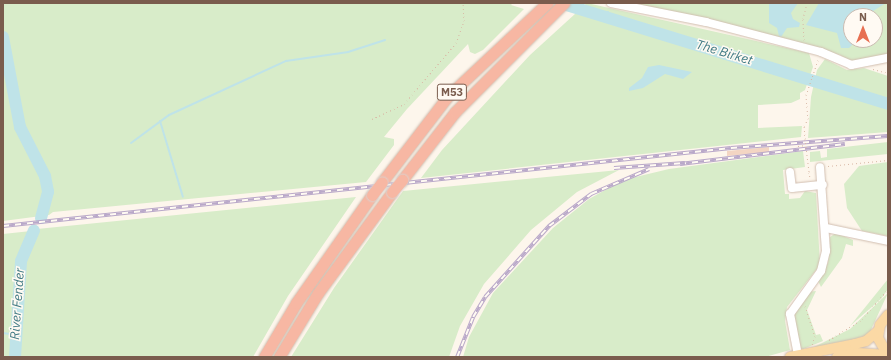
<!DOCTYPE html>
<html>
<head>
<meta charset="utf-8">
<style>
  body { margin:0 }
  #map { position:relative; width:891px; height:360px; overflow:hidden; background:#fdf6ec; font-family:"IBM Plex Sans",sans-serif }
  div>[style] { position:absolute }
  [style*='--x'] { left:calc(var(--x)*1px); top:calc(var(--y)*1px); width:calc(var(--w)*1px); rotate:calc(var(--a)*1deg) }
  .green>* { inset:0; background:#d8ecc9 }
  .water>* { inset:0; background:#bfe3e8 }
  .stream>* { height:2px; margin:-1px; padding:0 1px; transform-origin:1px; border-radius:1px; background:#bfe3e8 }
  .river>* { height:12px; margin:-6px; padding:0 6px; transform-origin:6px; border-radius:6px; background:#bfe3e8 }
  .building>* { inset:0; background:#f3d5c3 }
  .path>* { height:1px; margin-top:-0.5px; transform-origin:0; background:repeating-linear-gradient(90deg,#d9b8a5 0 1px,transparent 0 4px) }
  .roads { filter:drop-shadow(0 0 1px #d1beb0) drop-shadow(0 0 1px #d1beb0) }
  .minor>* { height:8px; margin:-4px; padding:0 4px; transform-origin:4px; border-radius:4px; background:#fff }
  .major>* { height:10px; margin:-5px; padding:0 5px; transform-origin:5px; border-radius:5px; background:#fbd9a5 }
  .highway>* { height:11px; margin:-5.5px; padding:0 5.5px; transform-origin:5.5px; border-radius:5.5px; background:#f7b7a3 }
  .rail>* { height:3.5px; margin-top:-1.75px; transform-origin:0; background:repeating-linear-gradient(90deg,#fffaf3 0 6px,#b9a8c9 0 12px); box-sizing:border-box; border-block:1px solid #b9a8c9 }
  .path-bridge>* { height:1px; margin-top:-0.5px; transform-origin:0; background:repeating-linear-gradient(90deg,#d9b8a5 0 1px,transparent 0 4px) }
  .bridges { filter:drop-shadow(0 0 1px #dad1cd) drop-shadow(0 0 1px #dad1cd) }
  .highway-bridge>* { height:11px; margin:-5.5px; padding:0 5.5px; transform-origin:5.5px; border-radius:5.5px; background:#f7b7a3 }
  span { translate:-50% -50%; white-space:nowrap; text-align:center; line-height:1.15; -webkit-text-stroke:3px #fffaf3; paint-order:stroke }
  .shield-label span { padding:1px 3px; background:#fffaf3; border:1px solid; border-radius:3px; -webkit-text-stroke-width:0 }
  .shield-label { font-size:11px; color:#7a5c4d; font-weight:700 }
  .water-label { font-size:13px; color:#437c86; font-style:italic }
  .frame { position:absolute; inset:0; border:4px solid #7a5c4d; pointer-events:none }
  .north { position:absolute; left:843px; top:8px; width:40px; height:40px; box-sizing:border-box; background:#fffaf3; border:1px solid #cabbb1; border-radius:50%; rotate:0deg; font-size:11px; font-weight:700; line-height:16px; text-align:center; color:#7a5c4d }
  .north::after { content:''; display:block; margin:auto; width:14px; height:18px; background:#e76f51; clip-path:polygon(50% 0,100% 100%,50% 72%,0 100%) }
</style>
</head>
<body>
<div id="map">
  <div class="green">
    <i style="clip-path:polygon(3px 3px,513px 3px,511px 5px,524px 9px,483px 50px,475px 54px,470px 52px,468px 44px,407px 109px,384px 137px,394px 139px,394px 145px,366px 182px,53px 212px,49px 215px,3px 221px)"></i>
    <i style="clip-path:polygon(587px 3px,809px 53px,813px 67px,805px 90px,800px 93px,800px 99px,791px 103px,758px 105px,758px 128px,802px 126px,801px 137px,421px 178px,442px 150px,530px 55px)"></i>
    <i style="clip-path:polygon(evenodd,628px 3px,888px 3px,888px 53px,855px 66px,840px 55px,787px 40px,628px 3px,851px 16px,875px 16px,875px 40px,851px 40px,851px 16px)"></i>
    <i style="clip-path:polygon(825px 59px,847px 70px,864px 68px,888px 76px,888px 132px,808px 138px,811px 97px,817px 70px)"></i>
    <i style="clip-path:polygon(888px 142px,888px 154px,810px 162px,810px 152px,820px 151px,821px 158px,827px 157px,827px 149px)"></i>
    <i style="clip-path:polygon(803px 151px,805px 167px,783px 170px,785px 194px,789px 194px,789px 199px,800px 198px,805px 191px,816px 193px,820px 265px,787px 307px,785px 321px,790px 350px,765px 357px,463px 357px,469px 337px,493px 293px,553px 228px,589px 199px,623px 180px,669px 169px)"></i>
    <i style="clip-path:polygon(888px 162px,888px 236px,862px 231px,847px 208px,844px 184px,859px 166px)"></i>
    <i style="clip-path:polygon(619px 170px,577px 192px,531px 230px,484px 284px,460px 326px,449px 357px,291px 357px,334px 288px,403px 191px)"></i>
    <i style="clip-path:polygon(356px 197px,288px 296px,253px 357px,17px 357px,23px 262px,37px 229px)"></i>
    <i style="clip-path:polygon(31px 231px,18px 267px,12px 357px,3px 357px,3px 234px)"></i>
    <i style="clip-path:polygon(836px 233px,853px 240px,853px 246px,846px 244px,842px 258px,821px 287px,817px 279px,828px 263px,830px 237px)"></i>
    <i style="clip-path:polygon(888px 279px,888px 289px,881px 299px,850px 326px)"></i>
    <i style="clip-path:polygon(816px 291px,807px 310px,816px 335px,820px 334px,823px 341px,803px 349px,799px 348px,792px 319px,795px 307px,807px 292px)"></i>
    <i style="clip-path:polygon(888px 293px,869px 334px,861px 339px,812px 348px,850px 329px)"></i>
  </div>
  <div class="water">
    <i style="clip-path:polygon(769px 3px,798px 3px,791px 13px,793px 19px,800px 23px,799px 27px,787px 28px,781px 37px,779px 36px,777px 28px,769px 23px)"></i>
    <i style="clip-path:polygon(819px 3px,886px 3px,865px 16px,851px 16px,851px 40px,855px 42px,849px 48px,841px 48px,837px 33px,806px 25px)"></i>
    <i style="clip-path:polygon(659px 65px,692px 72px,683px 79px,665px 74px,643px 88px,629px 91px,629px 88px,642px 78px,648px 67px)"></i>
  </div>
  <div class="stream">
    <i style="--x:608;--y:16;--w:4;--a:-90"></i>
    <i style="--x:160;--y:121;--w:79;--a:73.2"></i>
    <i style="--x:131;--y:143;--w:47;--a:-36.4"></i>
    <i style="--x:169;--y:115;--w:129;--a:-24.8"></i>
    <i style="--x:286;--y:61;--w:63;--a:-8.3"></i>
    <i style="--x:348;--y:52;--w:39;--a:-18"></i>
    <i style="--x:3;--y:333;--w:13;--a:9"></i>
  </div>
  <div class="river">
    <i style="--x:560;--y:3;--w:343;--a:17.1"></i>
    <i style="--x:3;--y:37;--w:92;--a:79.3"></i>
    <i style="--x:20;--y:127;--w:55;--a:63"></i>
    <i style="--x:45;--y:176;--w:16;--a:79"></i>
    <i style="--x:48;--y:192;--w:27;--a:105"></i>
    <i style="--x:15;--y:357;--w:96;--a:-86.4"></i>
    <i style="--x:21;--y:261;--w:33;--a:-67"></i>
  </div>
  <div class="building">
    <i style="clip-path:polygon(769px 147px,769px 152px,727px 156px,727px 151px)"></i>
  </div>
  <div class="path">
    <i style="--x:804;--y:40;--w:21;--a:-93"></i>
    <i style="--x:803;--y:19;--w:16;--a:-76"></i>
    <i style="--x:873;--y:69;--w:16;--a:15"></i>
    <i style="--x:372;--y:119;--w:35;--a:-25"></i>
    <i style="--x:404;--y:104;--w:80;--a:-49.6"></i>
    <i style="--x:456;--y:43;--w:23;--a:-70"></i>
    <i style="--x:464;--y:21;--w:18;--a:-93"></i>
    <i style="--x:805;--y:139;--w:13;--a:-94"></i>
    <i style="--x:804;--y:126;--w:8;--a:-60"></i>
    <i style="--x:808;--y:119;--w:24;--a:-95"></i>
    <i style="--x:806;--y:95;--w:37;--a:-71"></i>
    <i style="--x:798;--y:146;--w:8;--a:-7"></i>
    <i style="--x:828;--y:166;--w:60;--a:-5.7"></i>
    <i style="--x:809;--y:172;--w:6;--a:81"></i>
    <i style="--x:805;--y:306;--w:32;--a:72"></i>
    <i style="--x:815;--y:336;--w:9;--a:108"></i>
    <i style="--x:829;--y:340;--w:39;--a:-32"></i>
    <i style="--x:862;--y:319;--w:40;--a:-49"></i>
  </div>
  <div class="roads">
    <div class="minor">
      <i style="--x:611;--y:3;--w:97;--a:11.3"></i>
      <i style="--x:706;--y:22;--w:119;--a:14.6"></i>
      <i style="--x:821;--y:52;--w:33;--a:23"></i>
      <i style="--x:851;--y:65;--w:38;--a:-11"></i>
      <i style="--x:790;--y:172;--w:16;--a:83"></i>
      <i style="--x:792;--y:188;--w:31;--a:-6"></i>
      <i style="--x:826;--y:228;--w:63;--a:11.8"></i>
      <i style="--x:798;--y:355;--w:42;--a:-101"></i>
      <i style="--x:790;--y:314;--w:53;--a:-54.2"></i>
      <i style="--x:821;--y:271;--w:21;--a:-76"></i>
      <i style="--x:826;--y:251;--w:84;--a:-94.1"></i>
    </div>
    <div class="major">
      <i style="--x:888;--y:315;--w:13;--a:129"></i>
      <i style="--x:880;--y:325;--w:13;--a:99"></i>
      <i style="--x:878;--y:338;--w:20;--a:60"></i>
      <i style="--x:790;--y:357;--w:66;--a:-11.3"></i>
      <i style="--x:855;--y:344;--w:11;--a:-15"></i>
      <i style="--x:866;--y:341;--w:16;--a:-40"></i>
      <i style="--x:837;--y:357;--w:20;--a:-11"></i>
      <i style="--x:857;--y:353;--w:30;--a:4"></i>
    </div>
    <div class="highway">
      <i style="--x:402;--y:180;--w:86;--a:-52.1"></i>
      <i style="--x:455;--y:112;--w:154;--a:-45"></i>
      <i style="--x:382;--y:182;--w:108;--a:-52.5"></i>
      <i style="--x:448;--y:96;--w:136;--a:-43.2"></i>
      <i style="--x:264;--y:357;--w:63;--a:-59.3"></i>
      <i style="--x:296;--y:303;--w:132;--a:-54.9"></i>
      <i style="--x:279;--y:357;--w:75;--a:-58.6"></i>
      <i style="--x:318;--y:293;--w:125;--a:-53.8"></i>
    </div>
  </div>
  <div class="rail">
    <i style="--x:680;--y:164;--w:166;--a:-6.9"></i>
    <i style="--x:614;--y:168;--w:71;--a:-4"></i>
    <i style="--x:3;--y:226;--w:732;--a:-6.12"></i>
    <i style="--x:731;--y:148;--w:157;--a:-4.4"></i>
    <i style="--x:457;--y:357;--w:43;--a:-68.2"></i>
    <i style="--x:473;--y:317;--w:23;--a:-59"></i>
    <i style="--x:485;--y:297;--w:96;--a:-48"></i>
    <i style="--x:549;--y:226;--w:53;--a:-37.3"></i>
    <i style="--x:591;--y:194;--w:63;--a:-23.3"></i>
  </div>
  <div class="path-bridge">
    <i style="--x:805;--y:139;--w:33;--a:83"></i>
  </div>
  <div class="bridges">
    <div class="highway-bridge">
      <i style="--x:392;--y:192;--w:16;--a:-50"></i>
      <i style="--x:372;--y:195;--w:16;--a:-52"></i>
    </div>
  </div>
  <div class="shield-label">
    <span style="left:452px;top:92px">M53</span>
  </div>
  <div class="water-label">
    <span style="left:724px;top:53px;rotate:17deg">The Birket</span>
    <span style="left:18px;top:304px;rotate:-86deg">River Fender</span>
  </div>
  <div class="frame"></div>
  <div class="north">N</div>
</div>
</body>
</html>
